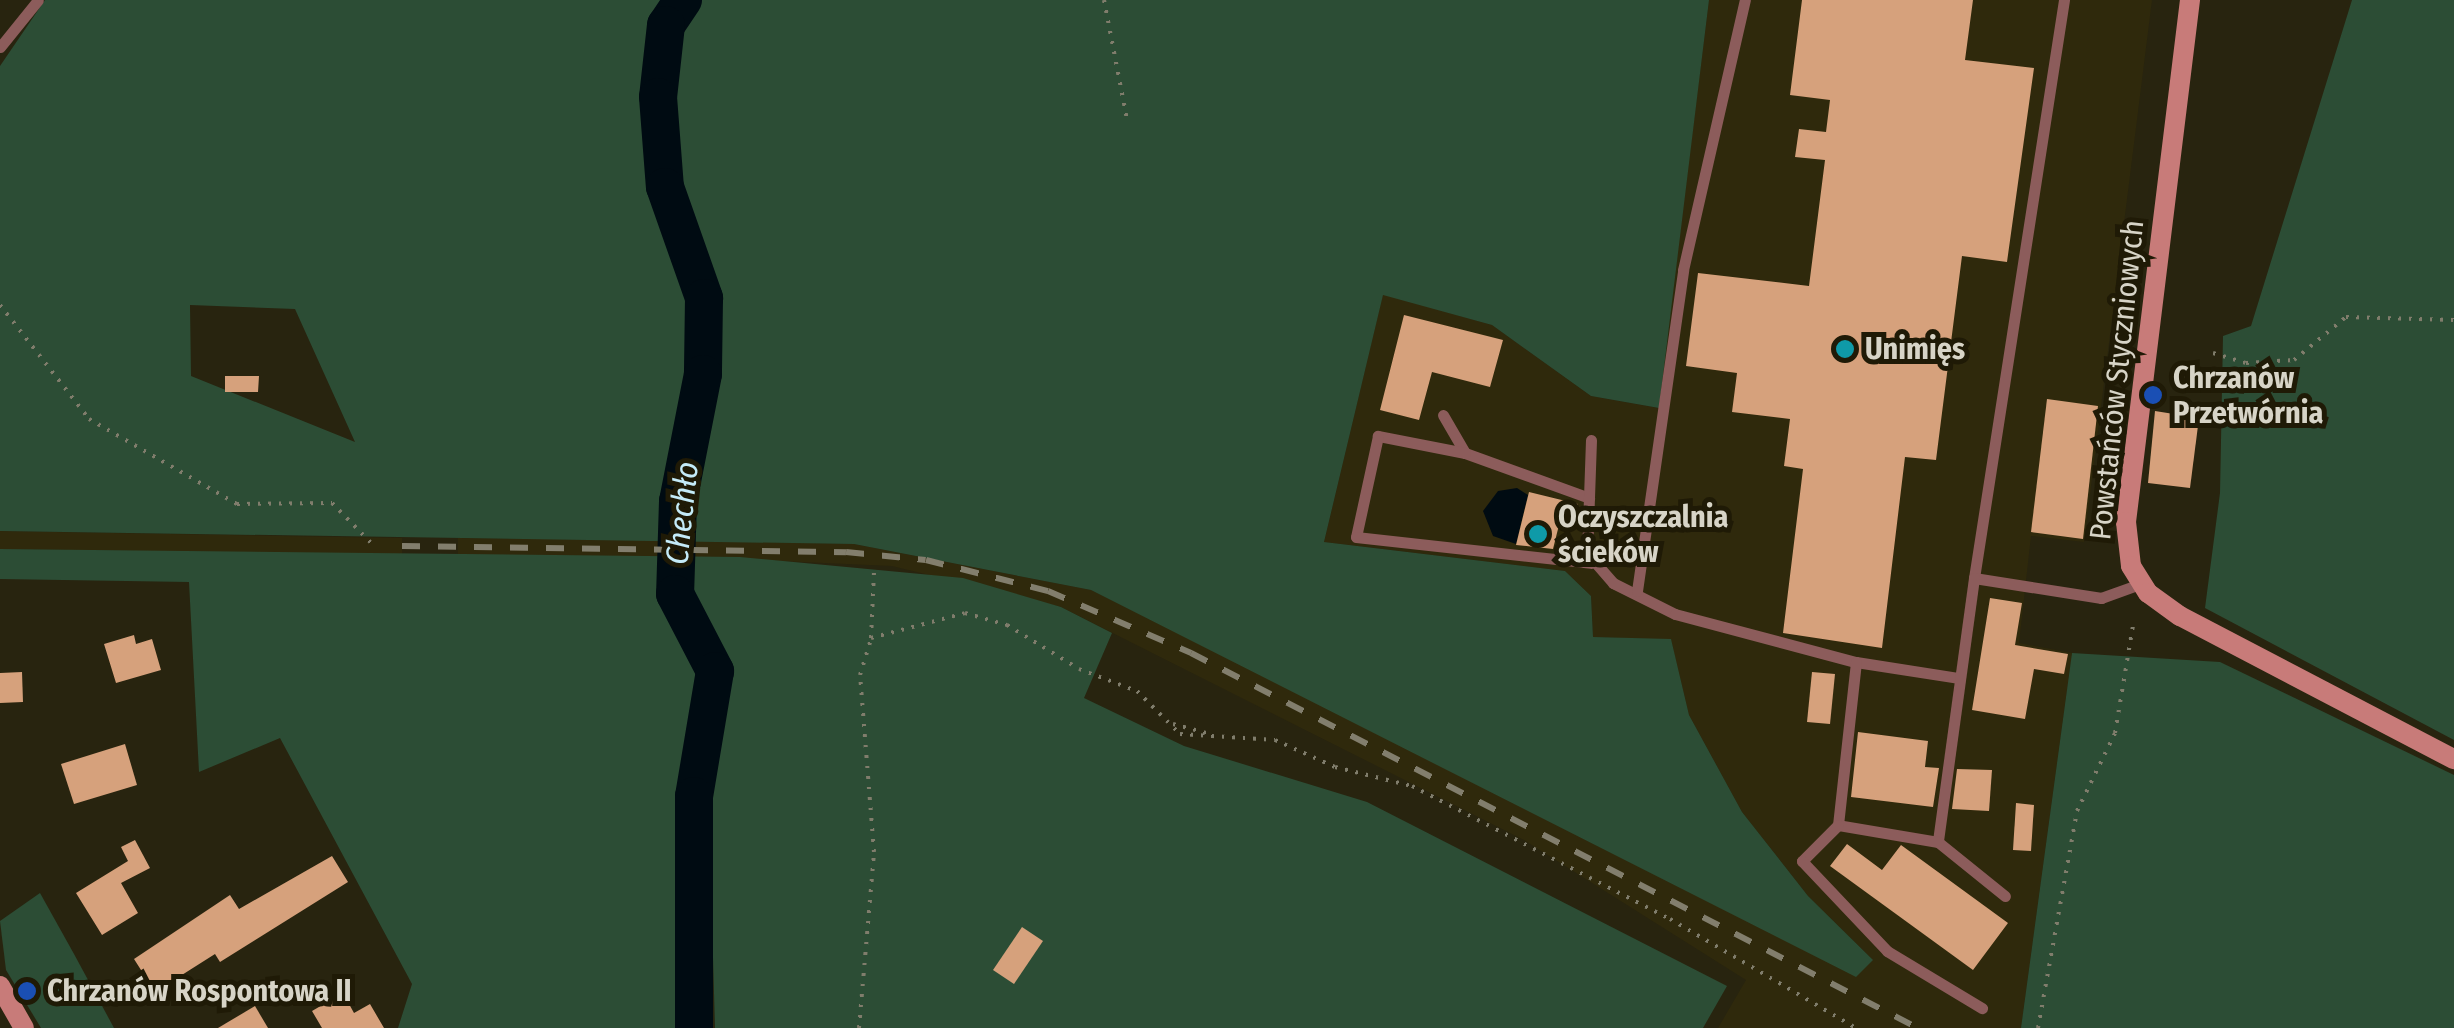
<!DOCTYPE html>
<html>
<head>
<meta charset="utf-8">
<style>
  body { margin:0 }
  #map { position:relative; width:2454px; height:1028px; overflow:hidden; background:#28240f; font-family:"Fira Sans Condensed",sans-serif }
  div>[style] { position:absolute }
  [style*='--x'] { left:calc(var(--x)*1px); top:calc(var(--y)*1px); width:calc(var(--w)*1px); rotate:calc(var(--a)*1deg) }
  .built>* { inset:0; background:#2f290c }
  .green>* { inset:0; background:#2c4d35 }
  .water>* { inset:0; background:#000b12 }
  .stream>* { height:6px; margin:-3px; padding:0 3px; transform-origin:3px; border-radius:3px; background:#000b12 }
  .river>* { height:38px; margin:-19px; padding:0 19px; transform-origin:19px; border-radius:19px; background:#000b12 }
  .building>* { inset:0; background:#d6a17c }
  .path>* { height:4px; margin-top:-2px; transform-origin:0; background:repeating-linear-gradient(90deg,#807d6c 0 2.5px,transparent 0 10.5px) }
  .lane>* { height:11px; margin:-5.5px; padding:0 5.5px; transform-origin:5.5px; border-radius:5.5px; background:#8c5c5b }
  .secondary>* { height:20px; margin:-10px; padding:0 10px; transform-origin:10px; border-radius:10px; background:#c87b79 }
  .rail>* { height:6px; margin-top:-3px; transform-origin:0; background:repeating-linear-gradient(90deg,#827e6d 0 18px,transparent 0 36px) }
  .dots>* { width:28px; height:28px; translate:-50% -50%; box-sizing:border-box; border:5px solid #1f1a06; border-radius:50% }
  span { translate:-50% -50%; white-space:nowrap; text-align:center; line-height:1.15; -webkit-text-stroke:10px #1f1a06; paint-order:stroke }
  .poi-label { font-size:30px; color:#d7d4c7; font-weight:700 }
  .left { translate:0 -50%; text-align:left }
  .street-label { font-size:30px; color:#d7d4c7 }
  .water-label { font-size:32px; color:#c4ebf8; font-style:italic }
</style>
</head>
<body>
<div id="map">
  <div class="built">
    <i style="clip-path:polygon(1709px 0,2152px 0,2084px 542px,2031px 536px,2019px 643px,2072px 653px,2021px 1028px,1718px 1028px,1746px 980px,1524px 840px,1061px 607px,892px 566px,685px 557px,685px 540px,854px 544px,1091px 590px,1407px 747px,1872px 959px,1808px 896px,1742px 812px,1689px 715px,1671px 640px,1593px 637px,1591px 596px,1565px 571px,1324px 542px,1383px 294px,1492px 325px,1591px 396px,1658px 408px)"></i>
    <i style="clip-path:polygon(0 531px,402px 538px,402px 555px,0 549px)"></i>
    <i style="clip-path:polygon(458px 538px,664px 540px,664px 557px,458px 555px)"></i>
  </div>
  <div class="green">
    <i style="clip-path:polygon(evenodd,45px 0,1709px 0,1659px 408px,1591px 396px,1492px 325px,1383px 295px,1324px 542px,1565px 571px,1591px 596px,1593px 637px,1671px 639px,1689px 715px,1742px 812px,1808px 896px,1873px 960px,1856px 977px,1091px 590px,854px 544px,0 531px,0 66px,45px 0,190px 305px,295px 309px,355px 442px,191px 376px,190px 305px)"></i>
    <i style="clip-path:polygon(2352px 0,2454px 0,2454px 740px,2205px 608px,2220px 493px,2223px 336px,2251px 326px)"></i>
    <i style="clip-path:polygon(0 549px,740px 557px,963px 578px,1061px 607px,1112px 633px,1084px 698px,1184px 746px,1367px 802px,1727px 986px,1703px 1028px,715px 1028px,704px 639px,703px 1028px,398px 1028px,412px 984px,280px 738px,199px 772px,189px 582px,0 579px)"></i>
    <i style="clip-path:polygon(2072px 653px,2220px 662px,2454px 775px,2454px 1028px,2021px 1028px)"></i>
    <i style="clip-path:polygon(40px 893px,74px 954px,114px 1028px,41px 1028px,6px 970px,0 921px)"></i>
  </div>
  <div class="water">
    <i style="clip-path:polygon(1517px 488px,1528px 495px,1516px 544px,1493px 536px,1483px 511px,1498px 491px)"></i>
  </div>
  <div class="stream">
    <i style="--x:711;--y:680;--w:16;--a:0"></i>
  </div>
  <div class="river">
    <i style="--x:683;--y:0;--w:30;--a:124"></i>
    <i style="--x:666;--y:25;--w:72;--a:96.3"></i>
    <i style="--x:658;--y:97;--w:90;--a:85.6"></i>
    <i style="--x:665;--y:187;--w:118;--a:70.6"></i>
    <i style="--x:704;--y:298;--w:76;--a:90.8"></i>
    <i style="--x:703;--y:374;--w:129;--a:101.1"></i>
    <i style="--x:678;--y:501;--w:93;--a:91.8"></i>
    <i style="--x:675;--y:594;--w:87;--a:62.5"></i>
    <i style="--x:715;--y:671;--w:127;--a:99.5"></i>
    <i style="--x:694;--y:796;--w:232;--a:90"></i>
  </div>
  <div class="building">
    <i style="clip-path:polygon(1802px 0,1973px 0,1965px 60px,2034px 68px,2007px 262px,1962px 256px,1936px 460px,1905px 457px,1882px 648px,1783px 633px,1803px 469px,1784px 466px,1790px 419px,1732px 412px,1737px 373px,1686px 366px,1698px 273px,1809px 286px,1825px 160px,1795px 157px,1799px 129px,1826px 132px,1830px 100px,1790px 95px)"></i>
    <i style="clip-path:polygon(1404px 315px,1503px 340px,1490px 387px,1432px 372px,1419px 420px,1380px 410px)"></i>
    <i style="clip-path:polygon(225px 376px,259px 376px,258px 392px,225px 392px)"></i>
    <i style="clip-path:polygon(2047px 399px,2098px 406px,2083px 539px,2031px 532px)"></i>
    <i style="clip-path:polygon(2155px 411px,2199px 418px,2190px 488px,2148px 483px)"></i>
    <i style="clip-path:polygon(1529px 492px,1578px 504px,1573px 525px,1560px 521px,1553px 549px,1516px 545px)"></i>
    <i style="clip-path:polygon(1990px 598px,2022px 603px,2015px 645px,2068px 654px,2064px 674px,2034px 669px,2025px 719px,1972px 710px)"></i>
    <i style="clip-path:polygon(134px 635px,136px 644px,152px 639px,161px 670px,116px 683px,104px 644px)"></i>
    <i style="clip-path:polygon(22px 672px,23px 702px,0 703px,0 673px)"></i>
    <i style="clip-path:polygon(1812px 672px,1835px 674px,1830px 724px,1807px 722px)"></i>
    <i style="clip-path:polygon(1858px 732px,1928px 741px,1925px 767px,1939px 768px,1933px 807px,1851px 797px)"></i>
    <i style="clip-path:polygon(125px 744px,137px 785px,74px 804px,61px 764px)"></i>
    <i style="clip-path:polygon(1957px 769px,1992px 770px,1989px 811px,1952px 809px)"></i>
    <i style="clip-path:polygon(2016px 803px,2034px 805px,2031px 851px,2013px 850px)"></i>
    <i style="clip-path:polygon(135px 840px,150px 868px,121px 883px,138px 913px,102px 935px,76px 893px,128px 861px,121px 847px)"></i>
    <i style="clip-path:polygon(1847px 844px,1882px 870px,1901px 845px,2008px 923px,1973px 970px,1830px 866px)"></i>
    <i style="clip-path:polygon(332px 856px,348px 882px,220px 962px,215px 954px,155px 992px,134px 959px,230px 895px,239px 909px)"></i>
    <i style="clip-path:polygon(1022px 927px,1043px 941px,1014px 984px,993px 970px)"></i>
    <i style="clip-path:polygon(343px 993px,354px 1013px,370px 1004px,384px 1028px,322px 1028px,312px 1011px)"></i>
    <i style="clip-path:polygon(255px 1006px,268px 1028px,218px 1028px)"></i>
  </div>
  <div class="path">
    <i style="--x:1104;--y:0;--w:122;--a:79.1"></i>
    <i style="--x:0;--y:305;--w:145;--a:52"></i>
    <i style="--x:89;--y:419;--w:171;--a:29.9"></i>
    <i style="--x:237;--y:504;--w:95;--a:-0.6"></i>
    <i style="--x:332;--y:503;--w:59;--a:45.7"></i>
    <i style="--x:2213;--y:353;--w:34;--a:17"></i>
    <i style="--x:2246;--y:363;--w:48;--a:-3.6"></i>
    <i style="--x:2294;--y:360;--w:67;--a:-39.6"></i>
    <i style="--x:2346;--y:317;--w:108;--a:1.6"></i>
    <i style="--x:871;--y:638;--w:67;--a:-87.4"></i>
    <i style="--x:1173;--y:724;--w:35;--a:15"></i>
    <i style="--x:859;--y:1028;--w:177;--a:-85.1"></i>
    <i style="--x:874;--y:852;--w:178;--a:-94.5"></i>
    <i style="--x:860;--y:675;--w:39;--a:-73"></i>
    <i style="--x:871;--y:638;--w:97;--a:-14.9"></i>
    <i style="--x:965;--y:613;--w:44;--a:15.9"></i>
    <i style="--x:1007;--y:625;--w:84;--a:31.4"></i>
    <i style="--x:1079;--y:669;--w:62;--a:20.8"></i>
    <i style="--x:1137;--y:691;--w:61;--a:45"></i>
    <i style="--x:1180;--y:734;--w:95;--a:3.6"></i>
    <i style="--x:1275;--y:740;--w:66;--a:24.2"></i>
    <i style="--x:1335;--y:767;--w:79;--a:13.9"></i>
    <i style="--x:1412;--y:786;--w:290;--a:27.3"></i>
    <i style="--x:1670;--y:919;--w:216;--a:30.4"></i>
    <i style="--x:2038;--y:1028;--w:220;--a:-79.8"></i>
    <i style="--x:2077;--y:811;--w:87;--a:-64"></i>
    <i style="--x:2115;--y:733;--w:109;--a:-80.5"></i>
  </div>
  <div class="lane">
    <i style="--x:2064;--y:0;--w:585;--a:98.85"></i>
    <i style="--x:1974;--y:578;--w:129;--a:8.9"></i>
    <i style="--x:2101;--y:598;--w:41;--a:-19.7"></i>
    <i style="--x:0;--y:47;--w:60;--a:-51"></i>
    <i style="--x:1443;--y:415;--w:44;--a:59.9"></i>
    <i style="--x:1465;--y:453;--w:132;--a:19.9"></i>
    <i style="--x:1591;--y:440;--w:113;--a:92"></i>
    <i style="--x:1587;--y:553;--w:40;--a:49"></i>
    <i style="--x:1613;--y:583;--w:69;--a:26.6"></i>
    <i style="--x:1675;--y:614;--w:187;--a:14.9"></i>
    <i style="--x:1856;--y:662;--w:103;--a:8.9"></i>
    <i style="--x:1465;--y:453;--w:89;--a:-168.9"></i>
    <i style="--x:1378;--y:436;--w:103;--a:102.3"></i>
    <i style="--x:1356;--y:537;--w:236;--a:6.3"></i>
    <i style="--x:1974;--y:578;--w:266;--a:97.8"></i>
    <i style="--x:1938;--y:842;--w:86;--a:38.9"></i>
    <i style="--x:1637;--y:591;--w:324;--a:-81.8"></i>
    <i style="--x:1683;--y:270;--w:277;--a:-77.1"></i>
    <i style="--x:1838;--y:825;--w:164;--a:-83.7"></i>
    <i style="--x:1938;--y:842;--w:101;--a:-170.4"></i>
    <i style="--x:1838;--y:825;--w:51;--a:135"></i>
    <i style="--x:1802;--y:861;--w:124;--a:46.6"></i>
    <i style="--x:1887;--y:951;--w:111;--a:31"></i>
  </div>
  <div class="secondary">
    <i style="--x:2190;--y:0;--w:526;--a:96.99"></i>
    <i style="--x:2126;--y:522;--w:44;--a:83.5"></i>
    <i style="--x:2131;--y:566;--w:32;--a:58"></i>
    <i style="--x:2148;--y:593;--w:39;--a:36"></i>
    <i style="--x:2180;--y:616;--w:309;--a:27.6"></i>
    <i style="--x:0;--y:986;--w:48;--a:60.3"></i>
  </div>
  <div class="rail">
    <i style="--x:402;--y:546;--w:444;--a:0.8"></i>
    <i style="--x:846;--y:552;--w:80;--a:5.7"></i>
    <i style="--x:926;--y:560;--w:126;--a:14.3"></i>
    <i style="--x:1048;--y:591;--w:156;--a:23.4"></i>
    <i style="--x:1191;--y:653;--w:818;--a:27.29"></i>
  </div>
  <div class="dots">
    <i style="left:1845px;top:349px;background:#0f9aa8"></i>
    <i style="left:2153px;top:395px;background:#1a4fb4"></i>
    <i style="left:1538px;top:534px;background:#0f9aa8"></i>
    <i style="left:27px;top:991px;background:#1a4fb4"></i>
  </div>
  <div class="poi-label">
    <span class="left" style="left:1865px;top:349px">Unimięs</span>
    <span class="left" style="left:2173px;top:395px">Chrzanów<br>Przetwórnia</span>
    <span class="left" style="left:1558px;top:534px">Oczyszczalnia<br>ścieków</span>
    <span class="left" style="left:47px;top:991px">Chrzanów Rospontowa II</span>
  </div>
  <div class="street-label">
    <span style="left:2117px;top:380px;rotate:-84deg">Powstańców Styczniowych</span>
  </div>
  <div class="water-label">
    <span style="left:682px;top:513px;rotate:-84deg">Chechło</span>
  </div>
</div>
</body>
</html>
